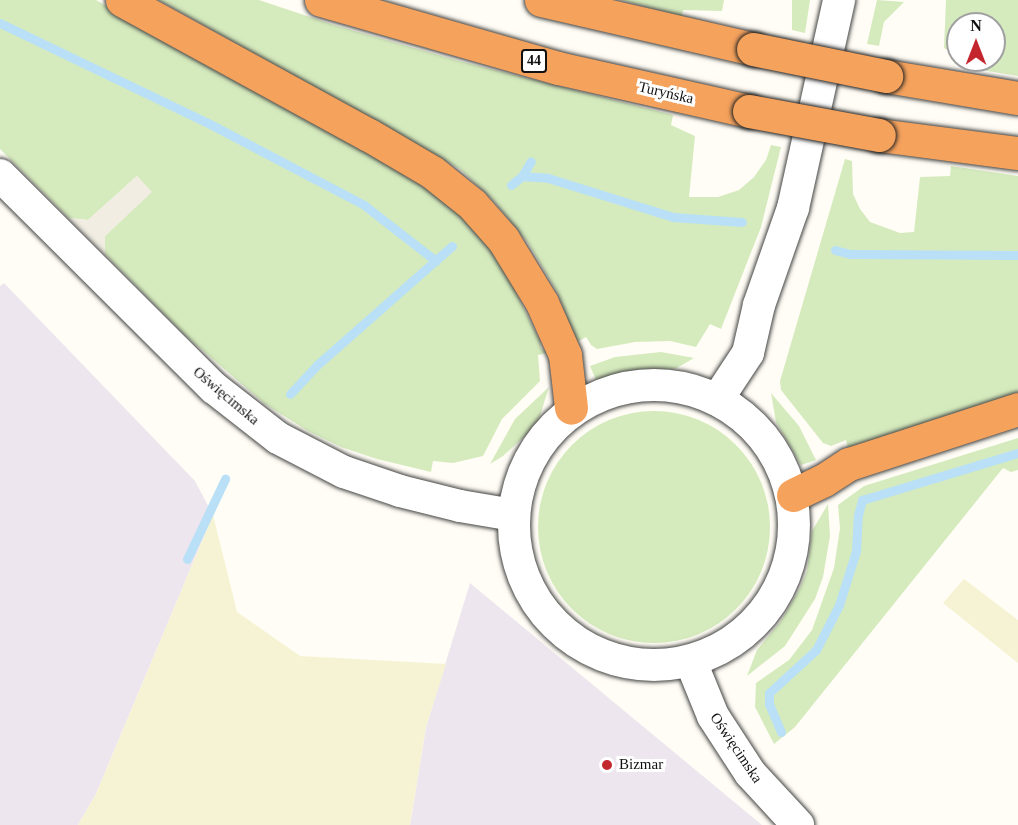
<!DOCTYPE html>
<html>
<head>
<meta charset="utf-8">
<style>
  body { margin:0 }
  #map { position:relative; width:1018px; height:825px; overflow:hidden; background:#fffdf5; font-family:"Times New Roman",serif }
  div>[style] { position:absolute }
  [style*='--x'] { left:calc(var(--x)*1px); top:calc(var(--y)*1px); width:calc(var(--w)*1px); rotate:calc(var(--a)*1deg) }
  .industrial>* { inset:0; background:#eee6ef }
  .farmland>* { inset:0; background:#f6f3d4 }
  .green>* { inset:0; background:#d5ebbd }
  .round { border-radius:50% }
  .plaza>* { inset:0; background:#f1ede2 }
  .stream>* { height:9px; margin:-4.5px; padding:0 4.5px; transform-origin:4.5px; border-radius:4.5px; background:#b9e0f7 }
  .roads { filter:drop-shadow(0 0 2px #444) drop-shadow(0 0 2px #444) }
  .minor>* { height:32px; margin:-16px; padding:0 16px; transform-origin:16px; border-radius:16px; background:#fff }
  .minor>.ring { margin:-16px; padding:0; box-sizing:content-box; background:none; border:32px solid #fff; border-radius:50% }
  .highway>* { height:33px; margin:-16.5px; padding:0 16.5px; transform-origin:16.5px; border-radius:16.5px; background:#f5a25d }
  .bridges { filter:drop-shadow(0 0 2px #222) drop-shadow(0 0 2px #222) }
  .highway-bridge>* { height:33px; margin:-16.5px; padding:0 16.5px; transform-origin:16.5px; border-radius:16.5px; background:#f5a25d }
  .dots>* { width:16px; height:16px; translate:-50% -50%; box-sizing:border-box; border:3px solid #fff; border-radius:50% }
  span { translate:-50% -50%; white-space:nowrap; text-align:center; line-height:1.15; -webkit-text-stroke:6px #fff; paint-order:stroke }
  .shield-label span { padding:2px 4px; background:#fff; border:2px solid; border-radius:4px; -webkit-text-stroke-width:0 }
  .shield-label { font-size:14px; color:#111; font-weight:700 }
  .street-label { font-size:15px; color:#111 }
  .poi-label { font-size:15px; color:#111 }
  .left { translate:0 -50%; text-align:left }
  .north { position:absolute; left:946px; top:12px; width:60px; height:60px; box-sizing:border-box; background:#fff; border:2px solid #a0a0a0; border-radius:50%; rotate:0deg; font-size:16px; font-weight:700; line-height:24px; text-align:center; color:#111 }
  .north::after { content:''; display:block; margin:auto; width:21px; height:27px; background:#c4262e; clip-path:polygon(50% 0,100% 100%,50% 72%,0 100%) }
</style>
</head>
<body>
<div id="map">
  <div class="industrial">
    <i style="clip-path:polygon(4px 283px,195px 481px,213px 515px,96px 794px,78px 825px,0 825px,0 286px)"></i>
    <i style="clip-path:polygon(470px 583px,762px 825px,410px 825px,426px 727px)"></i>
  </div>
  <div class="farmland">
    <i style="clip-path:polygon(213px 515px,237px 612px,300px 656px,446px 664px,426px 727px,410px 825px,78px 825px,96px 794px)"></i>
    <i style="clip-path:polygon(964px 579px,1018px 620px,1018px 663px,943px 603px)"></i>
  </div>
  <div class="green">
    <i style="clip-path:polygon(0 0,96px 0,438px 193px,485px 241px,497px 258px,511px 282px,540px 341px,541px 348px,547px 353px,538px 355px,540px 381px,502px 419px,483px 456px,453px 463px,433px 461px,431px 472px,377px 459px,341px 447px,308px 431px,265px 404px,186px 336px,105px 254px,105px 236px,151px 192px,137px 176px,88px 220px,69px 218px,0 149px)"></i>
    <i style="clip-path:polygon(159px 0,259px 0,334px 25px,459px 61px,673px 115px,671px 125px,695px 136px,689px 197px,718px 197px,739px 190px,754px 177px,766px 160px,771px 145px,781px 147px,761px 227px,721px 329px,710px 324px,696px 347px,670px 341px,635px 342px,597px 349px,591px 345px,586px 337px,577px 342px,556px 290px,528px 243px,495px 202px,460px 169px)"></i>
    <i style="clip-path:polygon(620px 0,724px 0,722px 11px,683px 10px,682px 16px)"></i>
    <i style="clip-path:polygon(792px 0,810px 0,805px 33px,792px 30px)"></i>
    <i style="clip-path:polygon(877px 0,904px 2px,884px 22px,879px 46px,867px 44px)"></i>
    <i style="clip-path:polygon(946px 0,1018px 0,1018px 76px,970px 68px,970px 62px,966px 60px,994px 60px,994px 24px,958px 24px,958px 56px,944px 48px)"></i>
    <i style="clip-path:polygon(845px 159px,852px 161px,853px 194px,860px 209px,870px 222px,900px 233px,914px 232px,920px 177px,950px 176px,951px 166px,1018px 176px,1018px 394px,848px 449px,846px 440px,831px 446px,823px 443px,781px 390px,780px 381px)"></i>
    <i style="clip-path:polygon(661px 352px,694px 358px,675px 369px,635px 370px,597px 382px,590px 366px,615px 357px)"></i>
    <i style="clip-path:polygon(549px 387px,539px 419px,527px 434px,503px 456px,490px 464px,515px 419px)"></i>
    <i style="clip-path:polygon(771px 393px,799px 426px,816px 460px,801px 465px,776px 422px)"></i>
    <i class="round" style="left:538px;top:411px;width:232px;height:232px"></i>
    <i style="clip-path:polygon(1018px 438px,1018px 470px,1011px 472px,1003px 468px,795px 727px,774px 744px,755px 707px,756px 683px,789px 660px,812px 630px,834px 568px,840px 528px,838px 505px,864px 486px)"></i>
    <i style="clip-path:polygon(828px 504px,830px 536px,823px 577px,815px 599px,785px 646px,747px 676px,757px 650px,781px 621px,800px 588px,807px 571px,812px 531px)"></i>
  </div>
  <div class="plaza">
    <i style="clip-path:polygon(137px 176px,152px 192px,105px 236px,105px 254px,69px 218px,88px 220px)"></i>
  </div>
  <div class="stream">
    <i style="--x:0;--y:23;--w:233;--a:25.7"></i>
    <i style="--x:210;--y:124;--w:174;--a:27.7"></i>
    <i style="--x:364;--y:205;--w:91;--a:37.9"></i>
    <i style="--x:522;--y:176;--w:17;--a:-59"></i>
    <i style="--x:511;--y:185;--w:14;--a:-39"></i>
    <i style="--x:522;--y:176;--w:26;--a:4"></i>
    <i style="--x:548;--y:178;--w:131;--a:17.3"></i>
    <i style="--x:673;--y:217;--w:69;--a:4.1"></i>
    <i style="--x:835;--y:250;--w:16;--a:15"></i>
    <i style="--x:850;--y:254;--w:168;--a:0.3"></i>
    <i style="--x:290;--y:394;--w:40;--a:-47"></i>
    <i style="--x:317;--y:365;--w:180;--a:-41.4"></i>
    <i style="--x:187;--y:559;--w:89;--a:-64.6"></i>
    <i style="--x:781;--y:732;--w:30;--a:-113"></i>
    <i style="--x:769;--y:704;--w:11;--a:-90"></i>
    <i style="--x:769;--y:693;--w:64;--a:-42.5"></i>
    <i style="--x:816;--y:650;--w:51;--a:-62.9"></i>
    <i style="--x:839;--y:605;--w:57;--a:-72.5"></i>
    <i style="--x:856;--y:551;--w:36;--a:-87"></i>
    <i style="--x:858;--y:515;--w:16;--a:-75"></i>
    <i style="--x:862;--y:500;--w:163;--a:-16.8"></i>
  </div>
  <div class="roads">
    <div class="minor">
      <i style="--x:0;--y:175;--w:302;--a:44.9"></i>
      <i style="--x:214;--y:388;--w:81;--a:38"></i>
      <i style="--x:278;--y:438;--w:74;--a:27.3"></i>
      <i style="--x:344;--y:472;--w:59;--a:18.7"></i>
      <i style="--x:400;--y:491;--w:62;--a:14"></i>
      <i style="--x:460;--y:506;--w:54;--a:9.6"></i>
      <i class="ring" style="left:514px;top:385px;width:248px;height:248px"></i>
      <i style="--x:717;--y:400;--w:56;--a:-56.6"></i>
      <i style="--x:748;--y:353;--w:49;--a:-77.1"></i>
      <i style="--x:759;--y:305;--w:103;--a:-70.7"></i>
      <i style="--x:793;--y:208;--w:213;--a:-77.5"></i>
      <i style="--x:691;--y:662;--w:58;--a:67.8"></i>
      <i style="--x:713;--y:716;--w:68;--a:57"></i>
      <i style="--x:750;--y:773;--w:71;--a:47.3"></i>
    </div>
    <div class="highway">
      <i style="--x:122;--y:0;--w:281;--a:28.7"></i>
      <i style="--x:369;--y:135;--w:73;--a:30.4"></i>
      <i style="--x:432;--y:172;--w:51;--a:38.7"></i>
      <i style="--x:472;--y:204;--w:47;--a:48.5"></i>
      <i style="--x:503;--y:239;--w:75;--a:58.6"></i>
      <i style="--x:542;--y:303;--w:57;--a:66.1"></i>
      <i style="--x:565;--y:355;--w:53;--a:83.5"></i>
      <i style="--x:321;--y:0;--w:247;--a:16"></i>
      <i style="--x:558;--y:68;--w:196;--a:12.7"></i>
      <i style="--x:541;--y:0;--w:218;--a:13"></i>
      <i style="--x:886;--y:76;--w:134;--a:9.5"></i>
      <i style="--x:879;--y:135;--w:140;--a:7.4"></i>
      <i style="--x:793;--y:495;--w:34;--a:-26"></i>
      <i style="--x:824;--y:480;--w:30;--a:-33"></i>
      <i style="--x:849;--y:464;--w:178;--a:-18"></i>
    </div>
  </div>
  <div class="bridges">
    <div class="highway-bridge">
      <i style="--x:753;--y:49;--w:136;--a:11.5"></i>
      <i style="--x:749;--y:111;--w:132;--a:10.5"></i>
    </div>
  </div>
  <div class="dots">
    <i style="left:607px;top:765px;background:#c4262e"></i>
  </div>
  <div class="shield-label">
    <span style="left:534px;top:61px">44</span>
  </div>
  <div class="street-label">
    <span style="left:666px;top:93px;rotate:13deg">Turyńska</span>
    <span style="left:226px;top:396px;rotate:40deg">Oświęcimska</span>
    <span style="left:736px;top:748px;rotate:56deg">Oświęcimska</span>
  </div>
  <div class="poi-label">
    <span class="left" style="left:619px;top:765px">Bizmar</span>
  </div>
  <div class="north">N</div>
</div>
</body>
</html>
